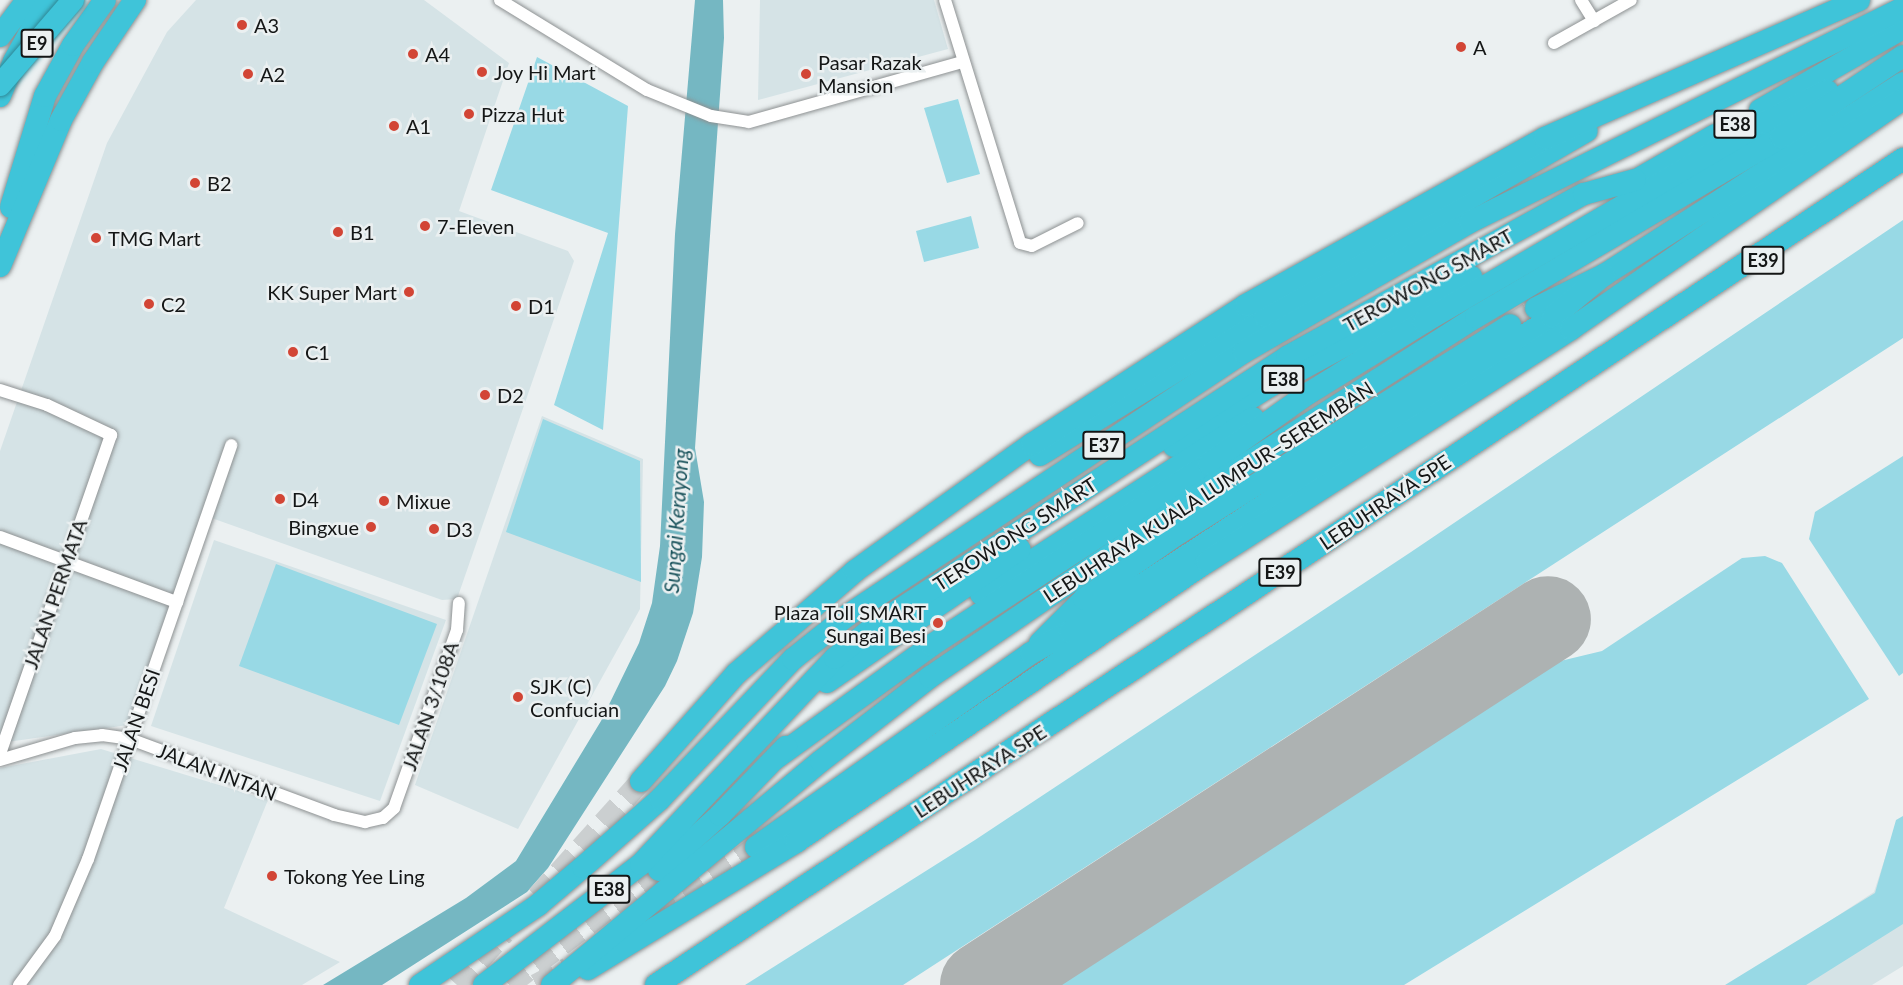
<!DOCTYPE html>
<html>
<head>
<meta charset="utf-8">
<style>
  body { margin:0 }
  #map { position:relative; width:1903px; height:985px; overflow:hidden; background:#ebf0f1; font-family:Lato,sans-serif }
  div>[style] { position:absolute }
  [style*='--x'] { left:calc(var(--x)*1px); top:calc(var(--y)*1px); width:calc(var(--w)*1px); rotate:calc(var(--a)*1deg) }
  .built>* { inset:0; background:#d5e3e6 }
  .green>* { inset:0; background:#98d9e5 }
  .water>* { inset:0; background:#75b7c2 }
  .runway>* { height:86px; margin:-43px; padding:0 43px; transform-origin:43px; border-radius:43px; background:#adb2b2 }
  .motorway-tunnel>* { height:22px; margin-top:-11px; transform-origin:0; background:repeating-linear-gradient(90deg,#cbcfd0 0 22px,transparent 0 33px) }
  .roads { filter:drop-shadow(0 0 2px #8d9192) drop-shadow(0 0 2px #8d9192) }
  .minor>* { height:12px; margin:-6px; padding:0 6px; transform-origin:6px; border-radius:6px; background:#fff }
  .motorway>* { height:22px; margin:-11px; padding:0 11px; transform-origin:11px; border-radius:11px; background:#3fc4d9 }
  .bridges { filter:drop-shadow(0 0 2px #308795) drop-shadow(0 0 2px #308795) }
  .motorway-bridge>* { height:22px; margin:-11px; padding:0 11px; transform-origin:11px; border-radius:11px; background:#3fc4d9 }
  .dots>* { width:16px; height:16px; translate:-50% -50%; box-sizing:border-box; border:3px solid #ebf0f1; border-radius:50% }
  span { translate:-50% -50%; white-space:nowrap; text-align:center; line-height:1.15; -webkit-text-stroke:5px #ebf0f1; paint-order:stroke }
  .shield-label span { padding:2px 4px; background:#ebf0f1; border:2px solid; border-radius:4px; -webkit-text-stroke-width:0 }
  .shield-label { font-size:18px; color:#141616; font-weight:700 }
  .poi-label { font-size:20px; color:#141616 }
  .left { translate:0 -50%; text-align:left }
  .right { translate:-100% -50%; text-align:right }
  .street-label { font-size:20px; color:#141616 }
  .water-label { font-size:21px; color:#1c545d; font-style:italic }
</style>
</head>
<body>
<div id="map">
  <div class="built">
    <i style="clip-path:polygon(196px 0,424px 0,509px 63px,459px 211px,568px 251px,574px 261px,457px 599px,442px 600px,203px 515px,128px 725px,0 743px,0 451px,107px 143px,167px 32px)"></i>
    <i style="clip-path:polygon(760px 0,934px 0,948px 49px,758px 100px)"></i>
    <i style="clip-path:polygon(542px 416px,643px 459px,640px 609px,518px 829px,415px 785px)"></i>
    <i style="clip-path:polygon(214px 540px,446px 620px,380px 801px,151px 726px)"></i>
    <i style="clip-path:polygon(101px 749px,268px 800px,224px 908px,340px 962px,302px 985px,0 985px,0 768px)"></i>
    <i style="clip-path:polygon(1903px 817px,1903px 966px,1872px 985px,1732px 985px,1874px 892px,1897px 821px)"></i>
  </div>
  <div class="green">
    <i style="clip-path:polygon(537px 57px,628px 106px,603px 430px,554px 405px,608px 233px,491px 190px)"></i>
    <i style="clip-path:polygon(958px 99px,980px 174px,947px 183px,924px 108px)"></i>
    <i style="clip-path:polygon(971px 216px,979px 248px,924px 262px,916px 231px)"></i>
    <i style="clip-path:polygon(1903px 220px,1903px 338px,903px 985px,745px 985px,975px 840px,1411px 552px)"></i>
    <i style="clip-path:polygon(543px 419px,640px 461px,641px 582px,506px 532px)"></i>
    <i style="clip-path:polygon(1903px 456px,1903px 673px,1899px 676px,1809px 539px,1815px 512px)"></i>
    <i style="clip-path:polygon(1765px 556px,1782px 563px,1869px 699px,1404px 985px,1056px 985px,1552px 663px,1602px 651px,1742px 558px)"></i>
    <i style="clip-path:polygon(276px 564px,437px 624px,399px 725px,239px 666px)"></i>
    <i style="clip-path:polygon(1903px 816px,1903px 924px,1806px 985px,1725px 985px,1875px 893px,1896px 820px)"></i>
  </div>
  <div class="water">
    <i style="clip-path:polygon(695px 0,723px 0,724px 38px,695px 448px,704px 502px,702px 557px,693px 613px,677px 661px,665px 686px,548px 868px,527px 892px,382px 985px,323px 985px,466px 898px,516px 861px,601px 721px,639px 643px,652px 603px,660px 546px,675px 234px)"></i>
  </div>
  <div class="runway">
    <i style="--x:983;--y:985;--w:673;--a:-32.93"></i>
  </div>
  <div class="motorway-tunnel">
    <i style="--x:1510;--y:325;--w:31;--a:-33"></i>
    <i style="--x:537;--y:897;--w:156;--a:-48.1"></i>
    <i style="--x:658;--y:915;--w:119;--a:-34.8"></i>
    <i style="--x:457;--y:985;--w:70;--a:-47.9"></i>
    <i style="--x:509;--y:985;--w:189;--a:-37.5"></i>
    <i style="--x:536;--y:985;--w:36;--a:-28"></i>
  </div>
  <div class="roads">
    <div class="minor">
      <i style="--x:500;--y:0;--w:172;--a:31.5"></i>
      <i style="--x:647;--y:90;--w:69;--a:22.1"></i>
      <i style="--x:711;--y:116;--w:38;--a:9"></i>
      <i style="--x:749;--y:122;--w:221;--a:-15.7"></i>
      <i style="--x:945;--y:0;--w:254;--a:72.8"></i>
      <i style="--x:1020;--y:243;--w:12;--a:14"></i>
      <i style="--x:1032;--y:246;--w:51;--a:-26.6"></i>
      <i style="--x:1581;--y:0;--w:25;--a:58"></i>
      <i style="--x:1554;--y:43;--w:88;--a:-29.2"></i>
      <i style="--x:0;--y:390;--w:49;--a:17.7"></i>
      <i style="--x:47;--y:405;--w:71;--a:25.1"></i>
      <i style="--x:111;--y:435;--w:337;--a:109.2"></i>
      <i style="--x:0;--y:537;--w:189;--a:20.2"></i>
      <i style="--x:0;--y:760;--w:78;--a:-16.3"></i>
      <i style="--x:75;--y:738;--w:27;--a:-6"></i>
      <i style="--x:102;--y:735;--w:28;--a:8"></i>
      <i style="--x:130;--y:739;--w:218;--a:20.4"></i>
      <i style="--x:334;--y:815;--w:32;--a:13"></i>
      <i style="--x:365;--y:822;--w:18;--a:-13"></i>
      <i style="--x:383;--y:818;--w:15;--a:-42"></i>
      <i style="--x:394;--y:808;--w:189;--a:-70.5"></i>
      <i style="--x:457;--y:630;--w:27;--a:-86"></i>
      <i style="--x:19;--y:985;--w:61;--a:-53.7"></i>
      <i style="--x:55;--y:936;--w:84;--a:-66.8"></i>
      <i style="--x:88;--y:859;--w:438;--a:-70.9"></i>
    </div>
    <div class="motorway">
      <i style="--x:0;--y:36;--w:45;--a:-53.1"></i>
      <i style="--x:0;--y:96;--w:38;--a:-68"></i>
      <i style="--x:14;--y:61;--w:70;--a:-60.9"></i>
      <i style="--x:1760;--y:110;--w:165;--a:-29.8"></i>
      <i style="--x:1624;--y:187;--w:105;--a:-29.7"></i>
      <i style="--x:11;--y:207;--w:116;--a:-73"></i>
      <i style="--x:45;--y:96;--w:58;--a:-61.2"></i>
      <i style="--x:73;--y:45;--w:55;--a:-54.6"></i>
      <i style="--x:0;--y:266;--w:158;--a:-67.3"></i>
      <i style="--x:61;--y:120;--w:66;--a:-61.1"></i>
      <i style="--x:93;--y:62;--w:75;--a:-55.9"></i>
      <i style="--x:1536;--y:308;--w:76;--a:-25.9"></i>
      <i style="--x:1604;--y:275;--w:355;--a:-32.7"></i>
      <i style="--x:1174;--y:446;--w:113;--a:-32"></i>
      <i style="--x:1270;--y:386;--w:229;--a:-28.5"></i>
      <i style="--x:1040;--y:455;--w:264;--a:-31.7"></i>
      <i style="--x:1265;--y:316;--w:371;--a:-29.9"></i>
      <i style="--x:981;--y:594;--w:324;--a:-32.9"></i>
      <i style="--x:1040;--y:643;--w:62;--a:-45"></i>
      <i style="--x:1084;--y:599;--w:116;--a:-34.8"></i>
      <i style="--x:1179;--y:533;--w:391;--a:-32.1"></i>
      <i style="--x:827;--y:682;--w:234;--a:-34.6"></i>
      <i style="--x:776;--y:758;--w:193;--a:-35.9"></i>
      <i style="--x:932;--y:645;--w:331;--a:-33.2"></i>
      <i style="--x:1209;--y:464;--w:123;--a:-35.4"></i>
      <i style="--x:1309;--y:393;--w:135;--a:-31.7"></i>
      <i style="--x:1424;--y:322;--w:395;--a:-30.3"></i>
      <i style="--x:1765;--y:123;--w:70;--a:-27.3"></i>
      <i style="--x:641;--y:781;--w:144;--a:-48.4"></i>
      <i style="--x:737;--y:673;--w:156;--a:-40.8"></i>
      <i style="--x:855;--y:571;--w:218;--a:-35.7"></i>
      <i style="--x:1032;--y:444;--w:255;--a:-33"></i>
      <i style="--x:1246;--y:305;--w:342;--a:-29.2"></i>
      <i style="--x:1545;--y:138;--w:343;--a:-23.7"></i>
      <i style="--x:756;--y:847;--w:337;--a:-35.2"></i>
      <i style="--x:1031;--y:653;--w:44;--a:-28.3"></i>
      <i style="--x:1070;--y:632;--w:577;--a:-33.11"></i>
      <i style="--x:1553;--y:317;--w:66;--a:-39.5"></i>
      <i style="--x:659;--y:870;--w:82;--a:-42"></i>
      <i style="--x:720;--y:815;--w:95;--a:-45.9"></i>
      <i style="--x:588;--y:969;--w:244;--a:-31.4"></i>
      <i style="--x:796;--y:842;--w:497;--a:-34.3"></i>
      <i style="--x:1207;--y:562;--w:432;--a:-32.6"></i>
      <i style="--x:1571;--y:329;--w:404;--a:-34.7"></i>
      <i style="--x:420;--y:985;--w:143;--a:-34.1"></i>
      <i style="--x:538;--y:905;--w:59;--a:-40.2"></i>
      <i style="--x:583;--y:867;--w:103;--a:-41.4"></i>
      <i style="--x:660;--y:799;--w:193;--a:-46.5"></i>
      <i style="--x:793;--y:659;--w:70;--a:-38.7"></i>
      <i style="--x:848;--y:615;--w:475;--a:-33.6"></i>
      <i style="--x:1244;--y:352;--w:261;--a:-29.9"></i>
      <i style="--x:1470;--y:222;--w:483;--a:-26.3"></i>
      <i style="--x:484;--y:985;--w:198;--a:-37.6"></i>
      <i style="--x:641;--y:864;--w:283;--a:-46.7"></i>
      <i style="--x:835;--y:658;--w:53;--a:-38.8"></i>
      <i style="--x:876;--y:625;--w:491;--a:-33.1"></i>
      <i style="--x:1287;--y:357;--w:339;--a:-28.8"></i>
      <i style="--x:1584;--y:194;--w:53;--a:-15.4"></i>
      <i style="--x:552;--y:985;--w:350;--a:-39.8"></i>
      <i style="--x:821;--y:761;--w:138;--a:-37.6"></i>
      <i style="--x:930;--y:677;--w:342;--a:-34.2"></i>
      <i style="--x:1213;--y:485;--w:312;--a:-32.6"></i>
      <i style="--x:1476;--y:317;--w:354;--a:-30.5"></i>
      <i style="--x:1781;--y:137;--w:146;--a:-33.6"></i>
      <i style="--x:656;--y:985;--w:1496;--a:-33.52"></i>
    </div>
  </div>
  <div class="bridges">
    <div class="motorway-bridge">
      <i style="--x:0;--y:85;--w:112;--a:-49.3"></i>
    </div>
  </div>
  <div class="dots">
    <i style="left:242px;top:25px;background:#d24535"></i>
    <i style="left:1461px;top:47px;background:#d24535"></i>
    <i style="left:413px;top:54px;background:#d24535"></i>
    <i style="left:482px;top:72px;background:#d24535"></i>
    <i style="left:248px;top:74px;background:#d24535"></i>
    <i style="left:806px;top:74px;background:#d24535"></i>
    <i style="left:469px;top:114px;background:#d24535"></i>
    <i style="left:394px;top:126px;background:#d24535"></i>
    <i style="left:195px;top:183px;background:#d24535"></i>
    <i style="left:425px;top:226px;background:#d24535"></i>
    <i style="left:338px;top:232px;background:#d24535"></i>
    <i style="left:96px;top:238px;background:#d24535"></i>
    <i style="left:409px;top:292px;background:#d24535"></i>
    <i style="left:149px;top:304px;background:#d24535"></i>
    <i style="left:516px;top:306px;background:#d24535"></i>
    <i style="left:293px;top:352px;background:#d24535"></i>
    <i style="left:485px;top:395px;background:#d24535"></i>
    <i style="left:280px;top:499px;background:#d24535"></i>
    <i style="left:384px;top:501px;background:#d24535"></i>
    <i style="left:371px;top:527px;background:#d24535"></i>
    <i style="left:434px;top:529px;background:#d24535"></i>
    <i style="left:938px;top:623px;background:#d24535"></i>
    <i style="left:518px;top:697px;background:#d24535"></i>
    <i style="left:272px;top:876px;background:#d24535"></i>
  </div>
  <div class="shield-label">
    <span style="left:37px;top:43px">E9</span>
    <span style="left:1735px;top:124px">E38</span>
    <span style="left:1763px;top:260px">E39</span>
    <span style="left:1283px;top:379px">E38</span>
    <span style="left:1104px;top:445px">E37</span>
    <span style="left:1280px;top:572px">E39</span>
    <span style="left:609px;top:889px">E38</span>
  </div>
  <div class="poi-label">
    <span class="left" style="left:254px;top:25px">A3</span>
    <span class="left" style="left:1473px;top:47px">A</span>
    <span class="left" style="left:425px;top:54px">A4</span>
    <span class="left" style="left:818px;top:74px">Pasar Razak<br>Mansion</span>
    <span class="left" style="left:494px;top:72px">Joy Hi Mart</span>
    <span class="left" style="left:260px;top:74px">A2</span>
    <span class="left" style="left:481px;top:114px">Pizza Hut</span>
    <span class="left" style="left:406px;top:126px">A1</span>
    <span class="left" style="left:207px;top:183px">B2</span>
    <span class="left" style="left:437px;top:226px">7-Eleven</span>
    <span class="left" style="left:350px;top:232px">B1</span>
    <span class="left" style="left:108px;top:238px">TMG Mart</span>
    <span class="right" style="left:397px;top:292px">KK Super Mart</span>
    <span class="left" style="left:161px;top:304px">C2</span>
    <span class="left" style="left:528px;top:306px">D1</span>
    <span class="left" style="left:305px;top:352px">C1</span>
    <span class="left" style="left:497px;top:395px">D2</span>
    <span class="left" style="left:292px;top:499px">D4</span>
    <span class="left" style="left:396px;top:501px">Mixue</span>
    <span class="right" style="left:359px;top:527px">Bingxue</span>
    <span class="left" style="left:446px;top:529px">D3</span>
    <span class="right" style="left:926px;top:624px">Plaza Toll SMART<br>Sungai Besi</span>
    <span class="left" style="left:530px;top:698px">SJK (C)<br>Confucian</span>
    <span class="left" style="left:284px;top:876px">Tokong Yee Ling</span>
  </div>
  <div class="street-label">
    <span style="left:1428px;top:280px;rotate:-29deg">TEROWONG SMART</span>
    <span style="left:1208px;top:492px;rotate:-33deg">LEBUHRAYA KUALA LUMPUR–SEREMBAN</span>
    <span style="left:1385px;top:502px;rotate:-34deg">LEBUHRAYA SPE</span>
    <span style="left:1015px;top:534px;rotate:-33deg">TEROWONG SMART</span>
    <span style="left:55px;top:594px;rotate:-71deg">JALAN PERMATA</span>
    <span style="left:430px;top:706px;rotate:-71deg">JALAN 3/108A</span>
    <span style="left:136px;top:720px;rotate:-71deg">JALAN BESI</span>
    <span style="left:980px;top:771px;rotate:-33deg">LEBUHRAYA SPE</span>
    <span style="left:217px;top:772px;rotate:21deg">JALAN INTAN</span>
  </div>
  <div class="water-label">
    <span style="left:676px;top:521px;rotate:-86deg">Sungai Kerayong</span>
  </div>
</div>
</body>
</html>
